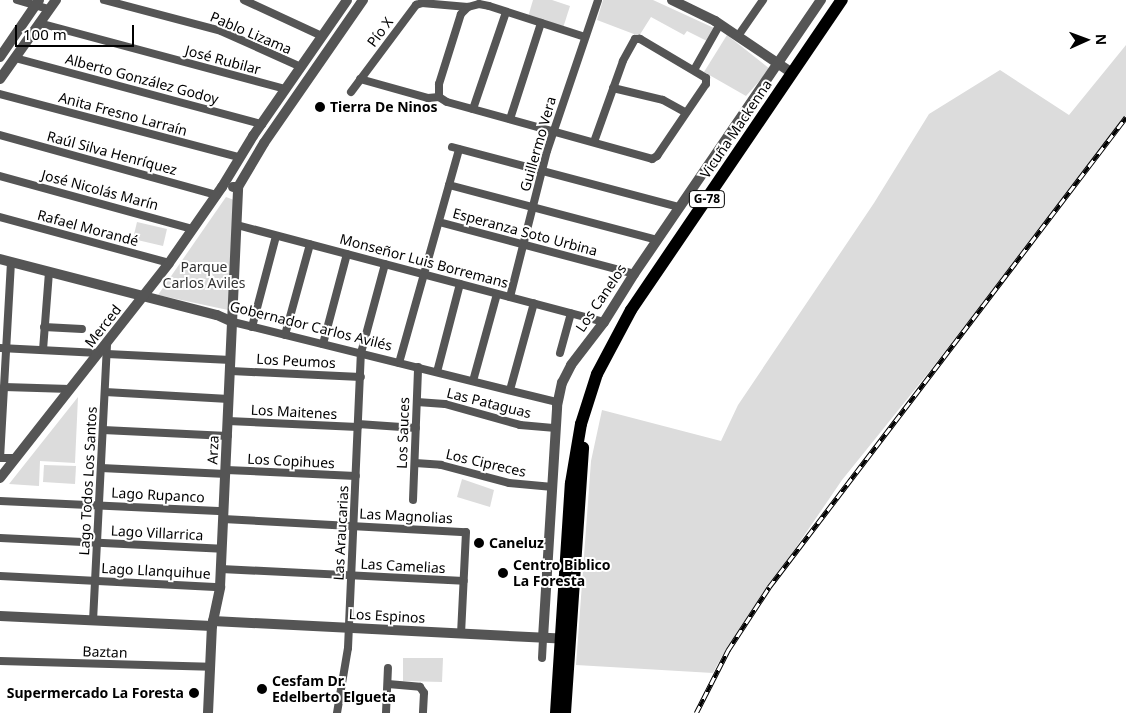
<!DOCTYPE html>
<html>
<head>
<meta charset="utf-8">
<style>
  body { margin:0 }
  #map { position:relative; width:1126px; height:713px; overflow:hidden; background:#fff; font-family:"Noto Sans",sans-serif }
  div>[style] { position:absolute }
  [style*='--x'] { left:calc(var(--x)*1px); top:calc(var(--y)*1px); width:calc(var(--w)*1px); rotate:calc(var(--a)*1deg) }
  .green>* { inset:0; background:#dcdcdc }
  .minor>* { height:8px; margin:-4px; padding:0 4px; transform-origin:4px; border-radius:4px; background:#555 }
  .tertiary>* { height:10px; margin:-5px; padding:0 5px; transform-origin:5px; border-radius:5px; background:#555 }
  .primary>* { height:12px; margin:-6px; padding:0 6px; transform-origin:6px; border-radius:6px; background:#000 }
  .rail>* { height:4.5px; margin-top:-2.25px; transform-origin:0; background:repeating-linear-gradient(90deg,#fff 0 8px,#000 0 16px); box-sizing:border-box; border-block:1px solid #000 }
  .dots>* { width:14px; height:14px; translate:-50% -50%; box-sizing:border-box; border:2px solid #fff; border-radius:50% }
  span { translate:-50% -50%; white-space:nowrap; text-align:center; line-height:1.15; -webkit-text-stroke:4px #fff; paint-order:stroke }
  .shield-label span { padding:1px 4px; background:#fff; border:1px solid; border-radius:4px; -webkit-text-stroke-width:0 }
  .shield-label { font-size:12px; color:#000; font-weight:700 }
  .street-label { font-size:14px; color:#000 }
  .poi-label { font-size:14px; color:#000; font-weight:700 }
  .left { translate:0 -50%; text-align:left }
  .right { translate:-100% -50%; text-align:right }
  .park-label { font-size:14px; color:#333 }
  .north { position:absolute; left:1061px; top:15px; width:50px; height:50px; -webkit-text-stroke:4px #fff; paint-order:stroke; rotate:88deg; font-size:14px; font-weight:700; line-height:20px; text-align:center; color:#000 }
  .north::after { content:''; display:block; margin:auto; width:18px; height:22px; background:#000; clip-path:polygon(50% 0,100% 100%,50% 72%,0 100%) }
  .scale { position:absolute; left:15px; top:25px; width:119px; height:22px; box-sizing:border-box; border:2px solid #000; border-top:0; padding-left:6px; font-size:15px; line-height:18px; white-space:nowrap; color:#000; -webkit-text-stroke:4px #fff; paint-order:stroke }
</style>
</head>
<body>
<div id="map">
  <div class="green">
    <i style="clip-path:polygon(533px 0,552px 0,570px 6px,563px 28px,528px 17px)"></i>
    <i style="clip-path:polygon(603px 0,653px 0,714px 28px,707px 41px,687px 31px,684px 35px,651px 17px,639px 36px,597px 20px)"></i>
    <i style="clip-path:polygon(727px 35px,770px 69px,746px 96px,704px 72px)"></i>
    <i style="clip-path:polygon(1126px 45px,1126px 116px,929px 372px,842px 480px,722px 656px,713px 673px,576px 665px,591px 461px,602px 410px,721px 441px,738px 405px,874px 203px,929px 114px,1000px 70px,1069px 115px)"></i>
    <i style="clip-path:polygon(226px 197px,234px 200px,228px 310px,158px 295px)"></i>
    <i style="clip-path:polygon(137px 222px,167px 229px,163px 246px,133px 239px)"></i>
    <i style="clip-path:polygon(78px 397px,75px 463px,40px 461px,39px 486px,9px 484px)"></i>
    <i style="clip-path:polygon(44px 465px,76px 466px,75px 484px,43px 482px)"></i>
    <i style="clip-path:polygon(462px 479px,494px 490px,490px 507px,457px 497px)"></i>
    <i style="clip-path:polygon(403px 658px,443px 658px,442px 682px,403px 681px)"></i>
  </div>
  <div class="minor">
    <i style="--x:17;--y:0;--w:33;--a:16"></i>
    <i style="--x:104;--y:0;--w:121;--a:14.8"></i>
    <i style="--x:221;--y:31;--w:88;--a:24.2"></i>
    <i style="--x:244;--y:0;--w:86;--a:24.8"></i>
    <i style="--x:39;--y:23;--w:255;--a:15"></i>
    <i style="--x:738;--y:36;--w:44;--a:-55.2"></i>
    <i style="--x:15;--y:58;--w:256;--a:15"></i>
    <i style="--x:694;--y:70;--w:53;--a:-60.5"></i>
    <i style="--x:360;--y:79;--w:71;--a:15.6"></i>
    <i style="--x:428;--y:98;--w:11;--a:-5"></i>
    <i style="--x:613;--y:88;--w:51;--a:13.5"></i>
    <i style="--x:663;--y:100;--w:26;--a:29"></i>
    <i style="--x:351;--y:92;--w:109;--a:-53.2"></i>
    <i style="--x:416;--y:5;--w:6;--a:-18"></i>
    <i style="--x:422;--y:3;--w:46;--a:5"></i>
    <i style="--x:0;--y:94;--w:247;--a:14.8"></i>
    <i style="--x:439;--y:97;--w:9;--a:32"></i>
    <i style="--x:447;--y:102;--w:213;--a:15.5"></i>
    <i style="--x:652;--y:159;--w:6;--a:-31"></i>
    <i style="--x:657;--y:156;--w:87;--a:-55.8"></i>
    <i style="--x:706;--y:84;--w:6;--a:-90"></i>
    <i style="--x:706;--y:78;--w:77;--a:-149.4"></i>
    <i style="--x:640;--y:39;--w:5;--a:180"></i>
    <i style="--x:635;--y:39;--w:25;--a:119"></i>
    <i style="--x:623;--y:61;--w:86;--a:109.7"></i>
    <i style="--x:439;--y:97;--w:13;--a:-90"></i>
    <i style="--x:439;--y:84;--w:73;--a:-72.6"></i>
    <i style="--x:461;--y:14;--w:10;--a:-45"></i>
    <i style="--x:468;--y:7;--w:11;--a:-15"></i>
    <i style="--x:479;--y:4;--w:10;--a:11"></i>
    <i style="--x:489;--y:6;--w:101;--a:17.9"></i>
    <i style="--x:473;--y:109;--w:102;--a:-71.2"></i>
    <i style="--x:510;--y:119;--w:101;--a:-72.1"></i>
    <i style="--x:0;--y:135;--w:225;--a:15.5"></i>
    <i style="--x:452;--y:147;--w:235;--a:14.8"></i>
    <i style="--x:0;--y:176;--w:200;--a:15.4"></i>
    <i style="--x:449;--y:185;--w:215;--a:14.8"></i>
    <i style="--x:0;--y:217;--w:175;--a:15.2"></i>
    <i style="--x:439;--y:222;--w:202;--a:14.9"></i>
    <i style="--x:237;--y:225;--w:380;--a:14.8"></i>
    <i style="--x:11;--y:262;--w:196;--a:93.2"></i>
    <i style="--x:0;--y:458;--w:16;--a:0"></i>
    <i style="--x:510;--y:297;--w:151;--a:-75.8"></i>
    <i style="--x:547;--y:151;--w:159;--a:-71.3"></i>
    <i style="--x:233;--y:322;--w:334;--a:13.9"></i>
    <i style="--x:44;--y:327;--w:38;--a:3"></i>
    <i style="--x:252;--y:327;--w:94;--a:-75.2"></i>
    <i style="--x:285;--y:335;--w:94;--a:-74.6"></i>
    <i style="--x:323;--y:344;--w:93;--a:-75.1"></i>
    <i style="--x:0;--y:348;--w:99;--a:2.9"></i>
    <i style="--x:43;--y:350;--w:78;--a:-85.6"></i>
    <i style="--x:560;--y:353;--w:41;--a:-74.6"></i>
    <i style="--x:107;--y:354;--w:124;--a:2.8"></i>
    <i style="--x:399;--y:363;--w:222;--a:-74.3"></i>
    <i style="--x:231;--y:371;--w:130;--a:2.6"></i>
    <i style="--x:437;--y:372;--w:91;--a:-75.4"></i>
    <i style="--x:473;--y:381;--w:90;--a:-74.6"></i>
    <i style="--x:4;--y:387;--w:66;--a:1.7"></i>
    <i style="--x:510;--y:390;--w:90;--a:-74.6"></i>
    <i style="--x:105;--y:392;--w:124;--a:3.2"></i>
    <i style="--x:417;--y:402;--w:28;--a:4"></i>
    <i style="--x:445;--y:404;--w:78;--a:15.6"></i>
    <i style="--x:520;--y:425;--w:36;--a:5"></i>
    <i style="--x:228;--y:421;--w:130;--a:2.6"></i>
    <i style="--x:358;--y:424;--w:58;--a:3.9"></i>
    <i style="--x:103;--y:430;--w:125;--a:2.7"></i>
    <i style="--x:415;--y:463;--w:26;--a:4"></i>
    <i style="--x:441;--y:465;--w:70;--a:14.8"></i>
    <i style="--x:509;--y:483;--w:44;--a:5.2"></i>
    <i style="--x:101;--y:468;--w:125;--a:2.7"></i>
    <i style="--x:226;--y:470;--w:130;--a:2.6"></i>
    <i style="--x:413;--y:500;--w:133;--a:-87.8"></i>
    <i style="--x:0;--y:501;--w:224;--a:2.6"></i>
    <i style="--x:223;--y:519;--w:243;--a:3.1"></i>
    <i style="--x:466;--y:532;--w:101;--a:92.8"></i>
    <i style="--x:0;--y:538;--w:222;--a:2.8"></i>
    <i style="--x:221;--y:569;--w:243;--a:2.8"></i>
    <i style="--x:0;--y:576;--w:220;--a:2.9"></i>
    <i style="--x:93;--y:621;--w:279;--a:-87.1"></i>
    <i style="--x:542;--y:658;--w:20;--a:-87"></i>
    <i style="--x:0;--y:661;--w:210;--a:1.6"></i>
    <i style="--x:388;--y:684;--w:32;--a:5"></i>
    <i style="--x:420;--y:687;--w:7;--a:56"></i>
    <i style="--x:424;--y:693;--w:20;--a:93"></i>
    <i style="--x:337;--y:713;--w:66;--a:-80.4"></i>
    <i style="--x:348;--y:648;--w:295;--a:-87.5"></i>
    <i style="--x:361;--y:353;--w:92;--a:-74.9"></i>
    <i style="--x:386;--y:713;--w:45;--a:-87.5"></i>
  </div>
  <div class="tertiary">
    <i style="--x:672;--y:0;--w:48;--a:26"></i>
    <i style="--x:715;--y:21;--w:93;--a:34"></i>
    <i style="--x:0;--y:57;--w:69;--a:-55.6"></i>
    <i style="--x:0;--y:79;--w:97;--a:-54.7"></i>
    <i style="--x:233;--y:187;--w:5;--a:0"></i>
    <i style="--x:238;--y:187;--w:51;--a:-59.4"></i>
    <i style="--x:264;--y:143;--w:174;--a:-55.3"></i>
    <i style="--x:0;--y:259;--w:224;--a:14.5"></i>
    <i style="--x:217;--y:315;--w:17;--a:24"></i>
    <i style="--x:0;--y:478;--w:273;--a:-51.8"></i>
    <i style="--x:169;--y:263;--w:93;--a:-55.1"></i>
    <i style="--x:222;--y:187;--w:60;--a:-58.7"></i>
    <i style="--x:253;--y:136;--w:165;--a:-55.3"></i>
    <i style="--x:0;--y:616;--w:212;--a:2.7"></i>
    <i style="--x:213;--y:621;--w:353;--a:2.9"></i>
    <i style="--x:543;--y:638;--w:232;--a:-86.5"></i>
    <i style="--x:557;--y:406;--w:24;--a:-78"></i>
    <i style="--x:562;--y:383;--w:20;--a:-63"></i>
    <i style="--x:571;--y:365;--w:54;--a:-52.5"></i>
    <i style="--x:604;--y:322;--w:57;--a:-58"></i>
    <i style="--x:634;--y:274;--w:332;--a:-55.7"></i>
    <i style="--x:208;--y:713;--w:87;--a:-87.4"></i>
    <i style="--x:212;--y:626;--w:40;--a:-78"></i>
    <i style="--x:220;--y:587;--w:400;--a:-87.4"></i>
  </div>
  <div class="primary">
    <i style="--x:556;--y:713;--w:230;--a:-86.3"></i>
    <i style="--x:571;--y:483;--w:60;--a:-80.4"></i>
    <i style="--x:581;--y:424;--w:52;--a:-72.3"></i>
    <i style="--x:597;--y:374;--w:72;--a:-62"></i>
    <i style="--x:631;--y:310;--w:375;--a:-55.8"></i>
    <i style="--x:565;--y:713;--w:266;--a:-86.1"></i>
  </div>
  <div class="rail">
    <i style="--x:696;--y:713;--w:71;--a:-63.1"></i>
    <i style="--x:728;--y:650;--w:75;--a:-56.9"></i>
    <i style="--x:769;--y:587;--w:590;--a:-52.78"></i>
  </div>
  <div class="dots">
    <i style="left:320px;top:107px;background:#000"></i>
    <i style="left:479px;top:543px;background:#000"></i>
    <i style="left:503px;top:573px;background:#000"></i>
    <i style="left:262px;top:689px;background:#000"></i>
    <i style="left:194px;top:693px;background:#000"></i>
  </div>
  <div class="shield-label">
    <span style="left:707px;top:199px">G-78</span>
  </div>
  <div class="street-label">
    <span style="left:380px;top:32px;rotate:-53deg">Pío X</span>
    <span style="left:251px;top:33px;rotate:23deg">Pablo Lizama</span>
    <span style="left:223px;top:60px;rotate:15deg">José Rubilar</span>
    <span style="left:142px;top:79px;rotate:15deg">Alberto González Godoy</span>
    <span style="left:123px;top:114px;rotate:15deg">Anita Fresno Larraín</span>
    <span style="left:736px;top:129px;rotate:-56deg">Vicuña Mackenna</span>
    <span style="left:538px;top:144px;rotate:-74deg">Guillermo Vera</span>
    <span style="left:112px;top:153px;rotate:15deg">Raúl Silva Henríquez</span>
    <span style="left:100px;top:190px;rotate:15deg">José Nicolás Marín</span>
    <span style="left:88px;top:228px;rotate:15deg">Rafael Morandé</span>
    <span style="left:525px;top:232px;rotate:15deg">Esperanza Soto Urbina</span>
    <span style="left:424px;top:261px;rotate:15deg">Monseñor Luis Borremans</span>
    <span style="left:601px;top:298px;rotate:-56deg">Los Canelos</span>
    <span style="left:103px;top:326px;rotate:-52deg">Merced</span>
    <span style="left:311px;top:326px;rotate:14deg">Gobernador Carlos Avilés</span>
    <span style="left:296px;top:361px;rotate:3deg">Los Peumos</span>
    <span style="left:489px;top:403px;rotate:14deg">Las Pataguas</span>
    <span style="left:294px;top:412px;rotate:3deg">Los Maitenes</span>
    <span style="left:403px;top:433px;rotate:-88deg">Los Sauces</span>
    <span style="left:213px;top:450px;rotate:-87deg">Arza</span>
    <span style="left:291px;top:461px;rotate:3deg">Los Copihues</span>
    <span style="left:486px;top:463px;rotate:13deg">Los Cipreces</span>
    <span style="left:88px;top:481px;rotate:-87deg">Lago Todos Los Santos</span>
    <span style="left:158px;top:495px;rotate:3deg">Lago Rupanco</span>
    <span style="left:406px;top:516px;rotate:3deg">Las Magnolias</span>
    <span style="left:157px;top:533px;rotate:3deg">Lago Villarrica</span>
    <span style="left:341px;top:533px;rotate:-87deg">Las Araucarias</span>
    <span style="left:403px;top:566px;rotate:3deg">Las Camelias</span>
    <span style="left:156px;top:571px;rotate:3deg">Lago Llanquihue</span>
    <span style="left:387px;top:616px;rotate:3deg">Los Espinos</span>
    <span style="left:105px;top:652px;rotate:2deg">Baztan</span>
  </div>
  <div class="poi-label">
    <span class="left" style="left:330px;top:107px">Tierra De Ninos</span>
    <span class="left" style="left:489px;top:543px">Caneluz</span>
    <span class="left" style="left:513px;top:573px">Centro Biblico<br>La Foresta</span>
    <span class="left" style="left:272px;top:689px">Cesfam Dr.<br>Edelberto Elgueta</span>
    <span class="right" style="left:184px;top:693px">Supermercado La Foresta</span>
  </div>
  <div class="park-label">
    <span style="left:204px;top:275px">Parque<br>Carlos Aviles</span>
  </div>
  <div class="north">N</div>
  <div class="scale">100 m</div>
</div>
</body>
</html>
